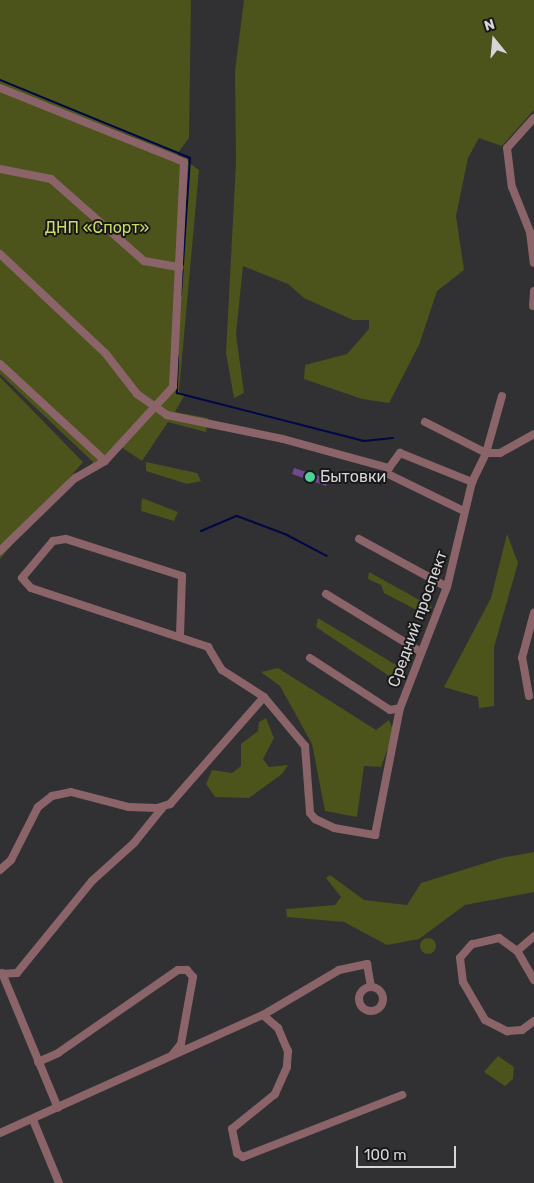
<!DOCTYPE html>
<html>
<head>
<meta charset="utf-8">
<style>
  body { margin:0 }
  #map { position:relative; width:534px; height:1183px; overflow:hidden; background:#313032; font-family:Rubik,sans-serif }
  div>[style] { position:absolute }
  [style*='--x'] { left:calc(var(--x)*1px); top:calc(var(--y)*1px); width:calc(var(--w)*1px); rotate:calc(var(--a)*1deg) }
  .green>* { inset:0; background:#4c531b }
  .round { border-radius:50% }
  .stream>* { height:2px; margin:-1px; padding:0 1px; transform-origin:1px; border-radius:1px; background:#000846 }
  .building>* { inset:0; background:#6f498e }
  .street>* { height:8px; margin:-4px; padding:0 4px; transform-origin:4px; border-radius:4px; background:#8b646a }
  .street>.ring { margin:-4px; padding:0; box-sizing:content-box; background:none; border:8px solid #8b646a; border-radius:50% }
  .dots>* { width:14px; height:14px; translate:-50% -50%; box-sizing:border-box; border:2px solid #191819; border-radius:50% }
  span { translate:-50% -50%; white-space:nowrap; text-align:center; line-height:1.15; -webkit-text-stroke:4px #191819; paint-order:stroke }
  .park-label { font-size:16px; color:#cbda64 }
  .poi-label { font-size:16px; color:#d6d5d7 }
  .left { translate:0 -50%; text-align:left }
  .street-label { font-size:16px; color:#d6d5d7 }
  .north { position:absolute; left:469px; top:15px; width:50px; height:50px; -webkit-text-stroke:4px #191819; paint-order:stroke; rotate:343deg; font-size:14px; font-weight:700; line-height:20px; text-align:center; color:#d6d5d7 }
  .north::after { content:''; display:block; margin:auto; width:18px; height:22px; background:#d6d5d7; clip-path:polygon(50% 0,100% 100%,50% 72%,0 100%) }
  .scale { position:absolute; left:356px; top:1146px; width:100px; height:22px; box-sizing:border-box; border:2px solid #d6d5d7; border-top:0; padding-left:6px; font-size:15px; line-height:18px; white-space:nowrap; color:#d6d5d7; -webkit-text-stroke:4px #191819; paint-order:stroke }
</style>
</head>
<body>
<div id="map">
  <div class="green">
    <i style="clip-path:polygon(0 0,191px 0,189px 138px,177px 154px,199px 170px,179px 391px,184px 396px,175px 412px,208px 418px,206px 432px,168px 422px,142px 461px,121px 447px,96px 471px,91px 466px,93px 462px,0 374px,0 90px,152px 144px,0 85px)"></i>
    <i style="clip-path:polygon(244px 0,534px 0,534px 110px,502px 146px,479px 138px,468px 158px,456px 216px,464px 270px,437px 291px,419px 345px,389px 403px,362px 399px,304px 379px,305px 365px,347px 354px,369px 329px,369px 320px,353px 320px,304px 298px,288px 284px,243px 266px,236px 334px,244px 393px,234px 398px,226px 353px,236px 162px,235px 71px)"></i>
    <i style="clip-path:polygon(0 377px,83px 462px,0 559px)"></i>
    <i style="clip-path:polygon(146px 462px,197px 473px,201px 481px,187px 484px,146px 471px)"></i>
    <i style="clip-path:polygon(142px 498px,178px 512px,174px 521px,141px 511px)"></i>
    <i style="clip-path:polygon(507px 534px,518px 563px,494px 647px,494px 706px,479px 708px,478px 697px,444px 687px,491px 598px)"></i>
    <i style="clip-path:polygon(369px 572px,432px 607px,426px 615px,384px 593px,381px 585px,368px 579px)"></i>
    <i style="clip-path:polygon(318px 618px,406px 671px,401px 684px,316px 627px)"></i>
    <i style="clip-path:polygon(278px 668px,376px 730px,389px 720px,394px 732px,381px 767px,364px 766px,357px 817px,325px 811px,312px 744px,280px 686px,261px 672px)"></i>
    <i style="clip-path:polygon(266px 718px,274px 738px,263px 759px,269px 767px,288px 765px,282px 774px,249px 798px,215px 797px,206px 784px,212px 770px,232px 773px,241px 766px,241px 744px,258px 731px,259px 722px)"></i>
    <i style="clip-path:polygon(534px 852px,534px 892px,465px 905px,419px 939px,387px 945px,344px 922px,287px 917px,286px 909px,335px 905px,341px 897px,326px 878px,330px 875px,364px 900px,407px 905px,421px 883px,501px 858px)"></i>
    <i class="round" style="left:420px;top:938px;width:16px;height:16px"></i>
    <i style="clip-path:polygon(498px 1056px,514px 1067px,513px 1079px,505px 1086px,484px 1072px)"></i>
  </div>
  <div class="stream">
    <i style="--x:0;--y:80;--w:205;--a:22.3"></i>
    <i style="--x:190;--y:158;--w:137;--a:93.8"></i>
    <i style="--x:178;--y:357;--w:36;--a:92"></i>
    <i style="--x:177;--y:393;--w:193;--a:14.4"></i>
    <i style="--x:364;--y:441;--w:29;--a:-6"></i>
    <i style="--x:201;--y:531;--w:39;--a:-23"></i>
    <i style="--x:237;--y:516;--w:51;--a:20.6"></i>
    <i style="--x:285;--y:534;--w:47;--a:27.6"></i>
  </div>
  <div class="building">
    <i style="clip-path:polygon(294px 468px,329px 479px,326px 486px,292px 474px)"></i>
  </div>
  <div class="street">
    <i style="--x:0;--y:88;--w:198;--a:21.9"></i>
    <i style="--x:184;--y:162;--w:225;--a:92.8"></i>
    <i style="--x:173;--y:387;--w:100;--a:132.6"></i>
    <i style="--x:105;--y:461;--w:34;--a:150"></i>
    <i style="--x:75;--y:478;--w:105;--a:135.8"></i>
    <i style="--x:534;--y:118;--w:40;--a:132"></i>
    <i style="--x:507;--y:148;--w:39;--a:83"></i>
    <i style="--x:512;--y:187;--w:48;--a:68.2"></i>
    <i style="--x:530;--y:232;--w:31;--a:83"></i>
    <i style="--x:0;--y:169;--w:52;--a:11.1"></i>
    <i style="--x:51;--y:179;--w:124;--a:41.4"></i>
    <i style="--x:144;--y:261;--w:36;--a:10"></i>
    <i style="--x:0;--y:254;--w:146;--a:43.3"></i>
    <i style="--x:106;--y:354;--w:51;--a:52.2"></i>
    <i style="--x:137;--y:394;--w:37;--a:35"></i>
    <i style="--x:167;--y:415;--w:118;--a:11.7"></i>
    <i style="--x:283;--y:439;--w:110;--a:15.3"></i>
    <i style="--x:389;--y:468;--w:19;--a:-54"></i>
    <i style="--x:400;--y:453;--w:78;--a:21.9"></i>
    <i style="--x:533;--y:306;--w:15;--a:-86"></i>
    <i style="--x:0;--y:364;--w:143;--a:42.7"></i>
    <i style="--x:425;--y:422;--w:68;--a:26.9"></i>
    <i style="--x:486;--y:453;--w:14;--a:0"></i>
    <i style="--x:500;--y:453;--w:39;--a:-29"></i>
    <i style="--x:388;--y:474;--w:85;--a:26"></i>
    <i style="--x:359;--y:539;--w:100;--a:28.6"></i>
    <i style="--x:326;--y:594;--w:111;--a:31.4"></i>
    <i style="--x:180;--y:636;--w:60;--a:-88.1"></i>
    <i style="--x:182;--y:576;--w:122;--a:-162.3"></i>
    <i style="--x:66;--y:539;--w:13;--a:171"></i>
    <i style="--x:53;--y:541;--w:48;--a:130"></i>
    <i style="--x:22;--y:578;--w:13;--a:48"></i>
    <i style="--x:31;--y:588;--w:187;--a:18.4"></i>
    <i style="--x:208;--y:647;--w:27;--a:59"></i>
    <i style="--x:222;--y:670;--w:50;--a:32.7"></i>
    <i style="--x:310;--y:658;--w:95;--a:33"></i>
    <i style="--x:390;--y:710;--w:10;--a:-11"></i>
    <i style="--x:529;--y:696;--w:39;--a:-100"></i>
    <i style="--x:522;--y:658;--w:47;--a:-75.1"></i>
    <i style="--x:0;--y:870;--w:15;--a:-42"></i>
    <i style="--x:11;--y:860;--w:59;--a:-63"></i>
    <i style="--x:38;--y:807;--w:18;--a:-38"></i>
    <i style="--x:52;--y:796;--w:19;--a:-12"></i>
    <i style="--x:71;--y:792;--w:60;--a:14.5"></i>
    <i style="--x:129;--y:807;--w:28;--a:2"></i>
    <i style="--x:157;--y:808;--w:14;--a:-17"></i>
    <i style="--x:170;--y:804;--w:142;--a:-48.7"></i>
    <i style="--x:264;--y:697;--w:64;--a:50.1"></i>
    <i style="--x:305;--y:746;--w:67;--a:85.7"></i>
    <i style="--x:310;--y:813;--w:8;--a:50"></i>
    <i style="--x:315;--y:819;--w:21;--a:25"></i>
    <i style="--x:334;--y:828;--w:42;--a:9.7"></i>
    <i style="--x:375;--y:835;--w:129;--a:-78.9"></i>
    <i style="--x:400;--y:708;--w:130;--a:-68.8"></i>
    <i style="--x:447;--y:587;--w:108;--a:-76.6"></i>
    <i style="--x:472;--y:482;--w:32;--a:-64"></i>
    <i style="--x:486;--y:453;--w:59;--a:-74.3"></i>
    <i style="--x:517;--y:951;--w:23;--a:-41"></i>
    <i style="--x:2;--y:973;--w:146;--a:67.5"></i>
    <i style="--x:0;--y:974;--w:17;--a:-3"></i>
    <i style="--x:17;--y:973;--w:119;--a:-50.8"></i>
    <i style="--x:92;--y:881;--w:57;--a:-42.1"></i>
    <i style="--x:134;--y:843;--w:46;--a:-51.1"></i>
    <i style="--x:534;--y:980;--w:34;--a:-120"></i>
    <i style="--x:517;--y:951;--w:22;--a:-144"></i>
    <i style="--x:499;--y:938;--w:28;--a:167"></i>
    <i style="--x:472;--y:944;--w:18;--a:131"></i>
    <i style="--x:460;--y:958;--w:24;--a:83"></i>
    <i style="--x:463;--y:982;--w:44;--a:59.9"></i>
    <i style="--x:485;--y:1020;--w:25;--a:27"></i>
    <i style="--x:507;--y:1031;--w:15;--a:-4"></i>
    <i style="--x:522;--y:1030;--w:15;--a:-37"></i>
    <i class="ring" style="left:359px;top:987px;width:16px;height:16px"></i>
    <i style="--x:263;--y:1015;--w:88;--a:-30.6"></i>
    <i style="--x:339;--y:970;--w:29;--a:-12"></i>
    <i style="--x:367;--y:964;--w:23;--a:80"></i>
    <i style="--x:38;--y:1062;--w:22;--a:-24"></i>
    <i style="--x:58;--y:1053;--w:146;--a:-34.7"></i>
    <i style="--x:178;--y:970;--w:9;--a:0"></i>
    <i style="--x:187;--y:970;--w:9;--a:49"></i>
    <i style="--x:193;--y:977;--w:68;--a:100.2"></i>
    <i style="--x:181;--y:1044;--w:13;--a:129"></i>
    <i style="--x:33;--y:1120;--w:68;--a:67.6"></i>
    <i style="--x:0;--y:1133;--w:288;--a:-24.2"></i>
    <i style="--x:263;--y:1015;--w:20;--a:41"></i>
    <i style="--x:278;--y:1028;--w:25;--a:67"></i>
    <i style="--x:288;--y:1051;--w:16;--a:94"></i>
    <i style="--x:287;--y:1067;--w:30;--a:114"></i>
    <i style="--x:275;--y:1094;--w:55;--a:140.9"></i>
    <i style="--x:232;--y:1129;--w:25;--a:78"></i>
    <i style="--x:237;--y:1153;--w:7;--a:34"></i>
    <i style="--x:243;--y:1157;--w:171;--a:-21.3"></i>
  </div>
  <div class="dots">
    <i style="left:310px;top:477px;background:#4dd39a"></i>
  </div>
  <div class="park-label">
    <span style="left:97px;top:228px">ДНП «Спорт»</span>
  </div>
  <div class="poi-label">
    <span class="left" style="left:320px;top:477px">Бытовки</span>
  </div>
  <div class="street-label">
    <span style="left:418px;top:619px;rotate:-70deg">Средний проспект</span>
  </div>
  <div class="north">N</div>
  <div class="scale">100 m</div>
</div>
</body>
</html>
